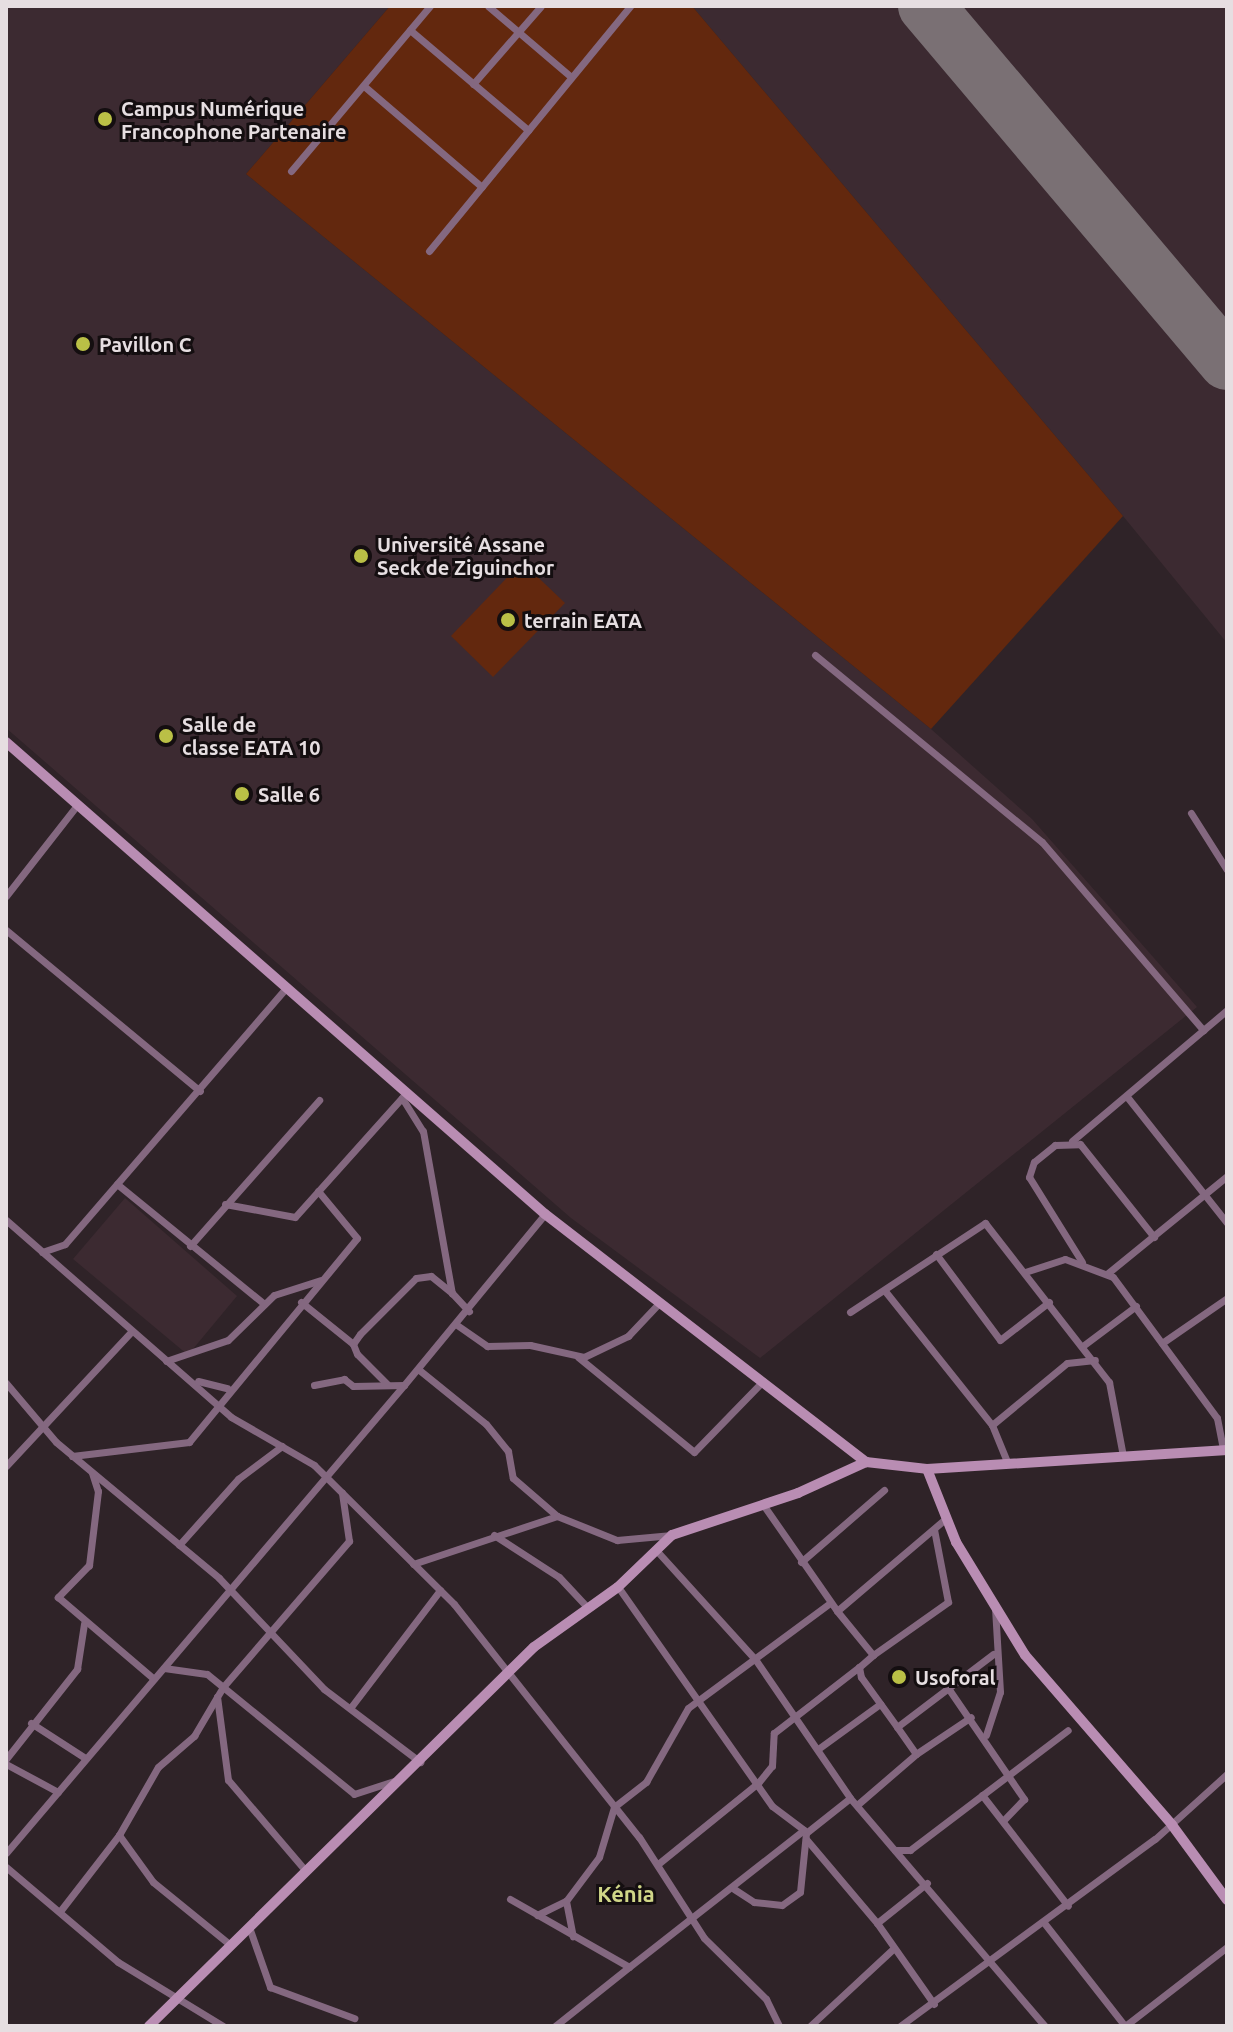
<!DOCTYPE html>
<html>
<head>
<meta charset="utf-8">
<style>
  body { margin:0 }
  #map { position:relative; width:1233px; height:2032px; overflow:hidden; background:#2f2328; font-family:Ubuntu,sans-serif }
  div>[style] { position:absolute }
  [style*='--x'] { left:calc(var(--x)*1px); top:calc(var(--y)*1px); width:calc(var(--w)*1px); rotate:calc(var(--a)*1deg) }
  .built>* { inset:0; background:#3c2a31 }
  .green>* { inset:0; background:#63280e }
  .runway>* { height:56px; margin:-28px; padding:0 28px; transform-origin:28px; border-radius:28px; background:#7a7074 }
  .street>* { height:7px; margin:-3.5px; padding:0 3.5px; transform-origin:3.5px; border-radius:3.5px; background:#846880 }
  .secondary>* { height:10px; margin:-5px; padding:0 5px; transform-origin:5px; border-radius:5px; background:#b98db3 }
  .dots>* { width:22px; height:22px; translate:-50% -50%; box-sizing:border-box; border:4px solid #140e10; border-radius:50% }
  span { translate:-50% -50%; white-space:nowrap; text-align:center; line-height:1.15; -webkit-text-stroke:6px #140e10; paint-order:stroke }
  .poi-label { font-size:20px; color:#e6dee1; font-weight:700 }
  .left { translate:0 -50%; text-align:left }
  .neighbourhood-label { font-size:22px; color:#d0d688; font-weight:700 }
  .frame { position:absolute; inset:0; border:8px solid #e6dee1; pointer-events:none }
</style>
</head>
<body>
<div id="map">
  <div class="built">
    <i style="clip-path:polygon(6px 6px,390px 6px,246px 174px,931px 729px,1032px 819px,1197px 1007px,760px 1358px,571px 1218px,6px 728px)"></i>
    <i style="clip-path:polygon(692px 6px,1227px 6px,1227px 643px,1123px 516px)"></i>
    <i style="clip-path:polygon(125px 1198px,237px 1296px,188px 1355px,73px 1259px)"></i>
  </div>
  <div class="green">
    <i style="clip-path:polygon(390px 6px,692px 6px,1123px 516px,931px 729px,246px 174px)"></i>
    <i style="clip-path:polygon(522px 562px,565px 603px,493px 677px,451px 636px)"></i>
  </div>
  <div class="runway">
    <i style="--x:926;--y:6;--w:466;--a:49.8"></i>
  </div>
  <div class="street">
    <i style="--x:488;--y:6;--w:108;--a:40.5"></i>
    <i style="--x:410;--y:30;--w:155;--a:40.3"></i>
    <i style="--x:473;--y:84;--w:103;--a:-48.9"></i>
    <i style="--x:364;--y:86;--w:155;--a:40.6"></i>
    <i style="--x:291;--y:171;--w:216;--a:-49.9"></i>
    <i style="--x:429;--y:251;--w:317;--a:-50.6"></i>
    <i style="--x:815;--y:655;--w:294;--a:39.5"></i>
    <i style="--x:1042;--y:842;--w:248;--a:49.4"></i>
    <i style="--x:1191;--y:813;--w:67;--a:57.7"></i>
    <i style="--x:6;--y:896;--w:117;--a:-52"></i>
    <i style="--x:6;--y:930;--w:252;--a:39.7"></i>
    <i style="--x:402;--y:1098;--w:39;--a:58"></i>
    <i style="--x:423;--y:1131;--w:165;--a:79.9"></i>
    <i style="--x:452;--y:1293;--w:25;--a:47"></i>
    <i style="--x:1128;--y:1098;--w:159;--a:51.6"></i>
    <i style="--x:1072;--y:1141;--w:203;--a:-40.2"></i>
    <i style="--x:117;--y:1184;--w:190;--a:39.2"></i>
    <i style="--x:225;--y:1204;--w:71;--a:10.5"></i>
    <i style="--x:295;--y:1217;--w:168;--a:-48.1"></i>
    <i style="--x:6;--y:1220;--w:299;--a:41.2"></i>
    <i style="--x:231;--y:1417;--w:96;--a:30"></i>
    <i style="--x:314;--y:1465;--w:197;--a:44.8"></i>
    <i style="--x:454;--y:1604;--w:298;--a:51.6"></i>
    <i style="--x:639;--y:1837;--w:120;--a:57.2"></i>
    <i style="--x:704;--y:1938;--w:87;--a:44.5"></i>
    <i style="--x:766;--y:1999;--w:30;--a:64"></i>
    <i style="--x:190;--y:1246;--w:195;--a:-48.5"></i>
    <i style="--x:42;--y:1252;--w:24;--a:-19"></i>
    <i style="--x:65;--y:1244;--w:340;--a:-49.2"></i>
    <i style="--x:936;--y:1254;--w:107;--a:53.3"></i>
    <i style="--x:1000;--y:1340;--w:62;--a:-37.8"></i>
    <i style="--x:1082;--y:1262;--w:100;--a:-121.9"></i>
    <i style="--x:1029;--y:1177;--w:16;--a:-72"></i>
    <i style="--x:1034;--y:1162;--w:27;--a:-39"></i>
    <i style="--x:1055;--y:1145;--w:25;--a:-2"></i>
    <i style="--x:1080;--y:1144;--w:119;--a:51.5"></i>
    <i style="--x:1025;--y:1272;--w:42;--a:-18"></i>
    <i style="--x:1065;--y:1259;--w:51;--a:20.6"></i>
    <i style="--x:1113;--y:1277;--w:175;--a:53.6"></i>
    <i style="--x:1217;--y:1418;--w:33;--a:79"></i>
    <i style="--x:1108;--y:1273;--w:154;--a:-39.2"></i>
    <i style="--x:885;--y:1291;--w:171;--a:51.4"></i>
    <i style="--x:992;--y:1425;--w:42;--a:67.7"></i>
    <i style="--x:301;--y:1302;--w:67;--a:38.9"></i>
    <i style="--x:850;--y:1312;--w:162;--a:-33.4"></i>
    <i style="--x:985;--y:1223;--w:202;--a:52.1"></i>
    <i style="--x:1109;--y:1382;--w:75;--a:79.3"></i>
    <i style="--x:457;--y:1325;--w:37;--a:35"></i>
    <i style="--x:487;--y:1346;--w:43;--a:-1.3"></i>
    <i style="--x:530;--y:1345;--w:55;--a:12.5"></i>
    <i style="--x:584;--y:1357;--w:49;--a:-25.5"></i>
    <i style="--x:628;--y:1336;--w:47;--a:-46.7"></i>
    <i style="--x:1162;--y:1343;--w:79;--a:-34.7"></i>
    <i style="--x:1084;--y:1345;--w:65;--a:-36.9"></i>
    <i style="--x:578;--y:1357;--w:150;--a:39.3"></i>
    <i style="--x:694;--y:1452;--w:99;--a:-45.8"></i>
    <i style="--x:166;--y:1361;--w:65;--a:-18.7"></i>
    <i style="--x:228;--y:1340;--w:64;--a:-44.4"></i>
    <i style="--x:274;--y:1295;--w:49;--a:-17.7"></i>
    <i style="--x:418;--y:1369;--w:87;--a:39"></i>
    <i style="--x:486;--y:1424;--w:35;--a:51"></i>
    <i style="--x:508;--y:1451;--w:27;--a:80"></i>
    <i style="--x:513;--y:1478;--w:58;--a:40.8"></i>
    <i style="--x:557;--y:1516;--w:65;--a:21.8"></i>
    <i style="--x:617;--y:1540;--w:55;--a:-5.2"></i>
    <i style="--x:198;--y:1381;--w:30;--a:14"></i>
    <i style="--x:6;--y:1383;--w:77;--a:49.7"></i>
    <i style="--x:56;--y:1442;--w:212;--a:39.8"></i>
    <i style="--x:219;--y:1578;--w:153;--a:46.6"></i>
    <i style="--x:324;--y:1689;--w:121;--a:37.2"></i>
    <i style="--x:387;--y:1384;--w:42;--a:-135"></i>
    <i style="--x:357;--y:1354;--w:11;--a:-112"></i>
    <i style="--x:353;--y:1344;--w:12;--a:-55"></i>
    <i style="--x:360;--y:1334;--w:79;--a:-45"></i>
    <i style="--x:416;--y:1278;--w:15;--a:-8"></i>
    <i style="--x:431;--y:1276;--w:27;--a:39"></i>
    <i style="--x:314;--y:1385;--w:31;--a:-11"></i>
    <i style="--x:344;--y:1379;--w:11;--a:38"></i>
    <i style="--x:353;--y:1386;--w:51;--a:-1.1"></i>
    <i style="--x:404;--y:1385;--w:222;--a:-50.5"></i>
    <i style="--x:992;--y:1425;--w:97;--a:-39.6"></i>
    <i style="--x:1067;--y:1363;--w:28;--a:-6"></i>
    <i style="--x:72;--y:1456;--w:118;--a:-6.8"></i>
    <i style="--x:189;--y:1442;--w:264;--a:-50.5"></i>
    <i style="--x:357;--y:1238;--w:61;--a:-129.7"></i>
    <i style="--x:6;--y:1466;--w:183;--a:-47"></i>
    <i style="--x:92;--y:1473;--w:19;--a:72"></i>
    <i style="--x:98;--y:1491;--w:75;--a:96.9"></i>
    <i style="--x:89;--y:1565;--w:45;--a:134.1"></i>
    <i style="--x:58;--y:1597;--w:126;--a:40.5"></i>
    <i style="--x:762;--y:1503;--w:131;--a:55.2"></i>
    <i style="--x:837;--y:1611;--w:142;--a:-40.4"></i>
    <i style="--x:494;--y:1535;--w:77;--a:32.9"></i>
    <i style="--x:559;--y:1577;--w:41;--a:47"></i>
    <i style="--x:179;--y:1545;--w:89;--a:-48.2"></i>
    <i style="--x:238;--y:1479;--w:55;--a:-36.9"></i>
    <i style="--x:656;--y:1550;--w:147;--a:47.8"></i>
    <i style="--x:755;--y:1659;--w:168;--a:55.6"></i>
    <i style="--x:850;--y:1798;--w:300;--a:49.5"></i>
    <i style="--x:801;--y:1562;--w:110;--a:-40.9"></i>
    <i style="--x:413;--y:1564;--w:152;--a:-18.4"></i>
    <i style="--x:837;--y:1611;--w:57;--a:50.7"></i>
    <i style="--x:873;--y:1655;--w:18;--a:139"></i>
    <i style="--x:859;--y:1667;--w:10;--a:79"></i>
    <i style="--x:861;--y:1677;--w:62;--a:54.2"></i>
    <i style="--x:873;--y:1655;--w:92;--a:-35.2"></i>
    <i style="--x:948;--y:1602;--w:74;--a:-100.9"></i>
    <i style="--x:164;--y:1668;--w:43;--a:7.9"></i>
    <i style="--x:207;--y:1674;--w:21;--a:39"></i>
    <i style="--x:223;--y:1687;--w:193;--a:-49.2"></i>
    <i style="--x:349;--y:1541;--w:49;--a:-98.3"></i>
    <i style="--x:948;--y:1688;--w:135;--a:55.6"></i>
    <i style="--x:1024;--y:1799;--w:30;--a:134"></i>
    <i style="--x:351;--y:1707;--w:147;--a:-52.7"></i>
    <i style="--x:31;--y:1723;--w:64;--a:32.9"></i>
    <i style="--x:986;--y:1735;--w:45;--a:-72"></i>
    <i style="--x:1000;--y:1692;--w:83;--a:-93.4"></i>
    <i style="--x:818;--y:1749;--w:77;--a:-36"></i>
    <i style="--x:916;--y:1754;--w:66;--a:-33.9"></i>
    <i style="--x:6;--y:1759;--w:115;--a:-51.7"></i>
    <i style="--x:77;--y:1669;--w:46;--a:-81.2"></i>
    <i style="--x:6;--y:1764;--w:59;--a:28.3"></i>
    <i style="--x:982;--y:1795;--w:140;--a:52.2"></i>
    <i style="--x:857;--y:1805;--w:78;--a:-40.8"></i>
    <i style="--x:916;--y:1754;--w:33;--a:-125"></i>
    <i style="--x:897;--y:1727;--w:121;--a:-37.2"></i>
    <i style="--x:119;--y:1835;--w:58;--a:54.1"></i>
    <i style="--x:153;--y:1882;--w:97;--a:39.1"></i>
    <i style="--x:806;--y:1839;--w:110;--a:49.8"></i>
    <i style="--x:895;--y:1850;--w:15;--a:0"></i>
    <i style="--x:910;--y:1850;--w:198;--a:-37.2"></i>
    <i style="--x:6;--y:1853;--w:614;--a:-49.62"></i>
    <i style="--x:658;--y:1864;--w:129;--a:-39"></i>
    <i style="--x:758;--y:1783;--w:22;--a:-51"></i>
    <i style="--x:772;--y:1766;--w:33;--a:-87"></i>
    <i style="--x:774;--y:1733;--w:108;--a:-37.8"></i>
    <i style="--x:6;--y:1867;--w:147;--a:40.3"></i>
    <i style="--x:118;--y:1962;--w:123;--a:31.4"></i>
    <i style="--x:305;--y:1870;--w:118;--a:-130.5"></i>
    <i style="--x:228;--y:1780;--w:84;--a:-97.5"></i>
    <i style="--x:217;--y:1697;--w:12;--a:-59"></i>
    <i style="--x:223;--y:1687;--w:169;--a:39.2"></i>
    <i style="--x:354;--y:1794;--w:42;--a:-18"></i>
    <i style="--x:927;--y:1883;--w:64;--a:141.3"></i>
    <i style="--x:877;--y:1923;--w:99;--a:54.9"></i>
    <i style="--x:734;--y:1889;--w:24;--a:33"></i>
    <i style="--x:754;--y:1902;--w:28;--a:6"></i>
    <i style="--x:782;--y:1905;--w:22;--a:-36"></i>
    <i style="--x:800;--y:1892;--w:59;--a:-84.2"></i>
    <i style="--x:806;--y:1833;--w:56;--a:-38.5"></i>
    <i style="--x:510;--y:1899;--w:137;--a:29.7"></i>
    <i style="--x:629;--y:1967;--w:222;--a:-38.1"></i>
    <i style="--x:804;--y:1830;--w:40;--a:-143"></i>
    <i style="--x:772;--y:1806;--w:268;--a:-125.1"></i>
    <i style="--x:566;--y:1901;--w:36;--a:79"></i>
    <i style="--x:61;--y:1910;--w:95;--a:-52.3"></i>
    <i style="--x:119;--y:1835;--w:78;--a:-60.2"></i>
    <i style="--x:158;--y:1767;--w:48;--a:-40.7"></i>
    <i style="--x:194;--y:1736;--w:45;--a:-59.5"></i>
    <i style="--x:537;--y:1915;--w:32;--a:-26"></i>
    <i style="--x:566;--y:1901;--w:55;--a:-53.1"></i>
    <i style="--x:599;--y:1857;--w:52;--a:-73.3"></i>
    <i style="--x:614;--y:1807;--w:41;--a:-38"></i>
    <i style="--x:646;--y:1782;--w:85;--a:-60.4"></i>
    <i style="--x:688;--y:1708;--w:177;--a:-36.5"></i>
    <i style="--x:1045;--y:1924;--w:130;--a:51.9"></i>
    <i style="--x:249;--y:1927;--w:64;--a:70.7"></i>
    <i style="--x:270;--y:1987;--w:90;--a:20.3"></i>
    <i style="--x:555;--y:2026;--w:95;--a:-38.6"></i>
    <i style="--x:810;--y:2026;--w:113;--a:-42.9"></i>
    <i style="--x:900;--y:2026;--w:316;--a:-36.3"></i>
    <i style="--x:1155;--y:1839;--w:97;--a:-42.1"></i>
    <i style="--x:1125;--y:2026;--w:129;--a:-37.8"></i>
  </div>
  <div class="secondary">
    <i style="--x:6;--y:742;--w:716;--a:41.21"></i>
    <i style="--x:545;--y:1214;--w:406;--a:37.7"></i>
    <i style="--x:866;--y:1462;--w:61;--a:6.5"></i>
    <i style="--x:927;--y:1469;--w:301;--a:-3.6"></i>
    <i style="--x:927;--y:1469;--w:79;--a:68.3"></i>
    <i style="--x:956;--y:1542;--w:132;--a:58.6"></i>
    <i style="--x:1025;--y:1655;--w:225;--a:49.1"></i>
    <i style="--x:1172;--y:1825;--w:93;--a:53.7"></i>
    <i style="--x:149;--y:2026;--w:540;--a:-44.55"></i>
    <i style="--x:534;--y:1647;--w:103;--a:-35.5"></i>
    <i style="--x:618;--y:1587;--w:75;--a:-43.9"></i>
    <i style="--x:672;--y:1535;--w:133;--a:-18.4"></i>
    <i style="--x:798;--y:1493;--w:75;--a:-24.5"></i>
  </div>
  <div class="dots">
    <i style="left:105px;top:119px;background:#bac046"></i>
    <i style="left:83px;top:344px;background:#bac046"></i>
    <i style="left:361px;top:556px;background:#bac046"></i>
    <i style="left:508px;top:620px;background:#bac046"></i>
    <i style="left:166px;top:736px;background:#bac046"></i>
    <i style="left:242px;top:794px;background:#bac046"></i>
    <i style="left:899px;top:1677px;background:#bac046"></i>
  </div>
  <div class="poi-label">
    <span class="left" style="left:121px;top:120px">Campus Numérique<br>Francophone Partenaire</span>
    <span class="left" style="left:99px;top:344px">Pavillon C</span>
    <span class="left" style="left:377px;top:556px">Université Assane<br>Seck de Ziguinchor</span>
    <span class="left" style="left:524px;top:620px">terrain EATA</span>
    <span class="left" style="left:182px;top:736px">Salle de<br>classe EATA 10</span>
    <span class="left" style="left:258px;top:794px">Salle 6</span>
    <span class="left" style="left:915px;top:1677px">Usoforal</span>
  </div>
  <div class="neighbourhood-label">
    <span style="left:626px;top:1894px">Kénia</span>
  </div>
  <div class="frame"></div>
</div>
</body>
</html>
